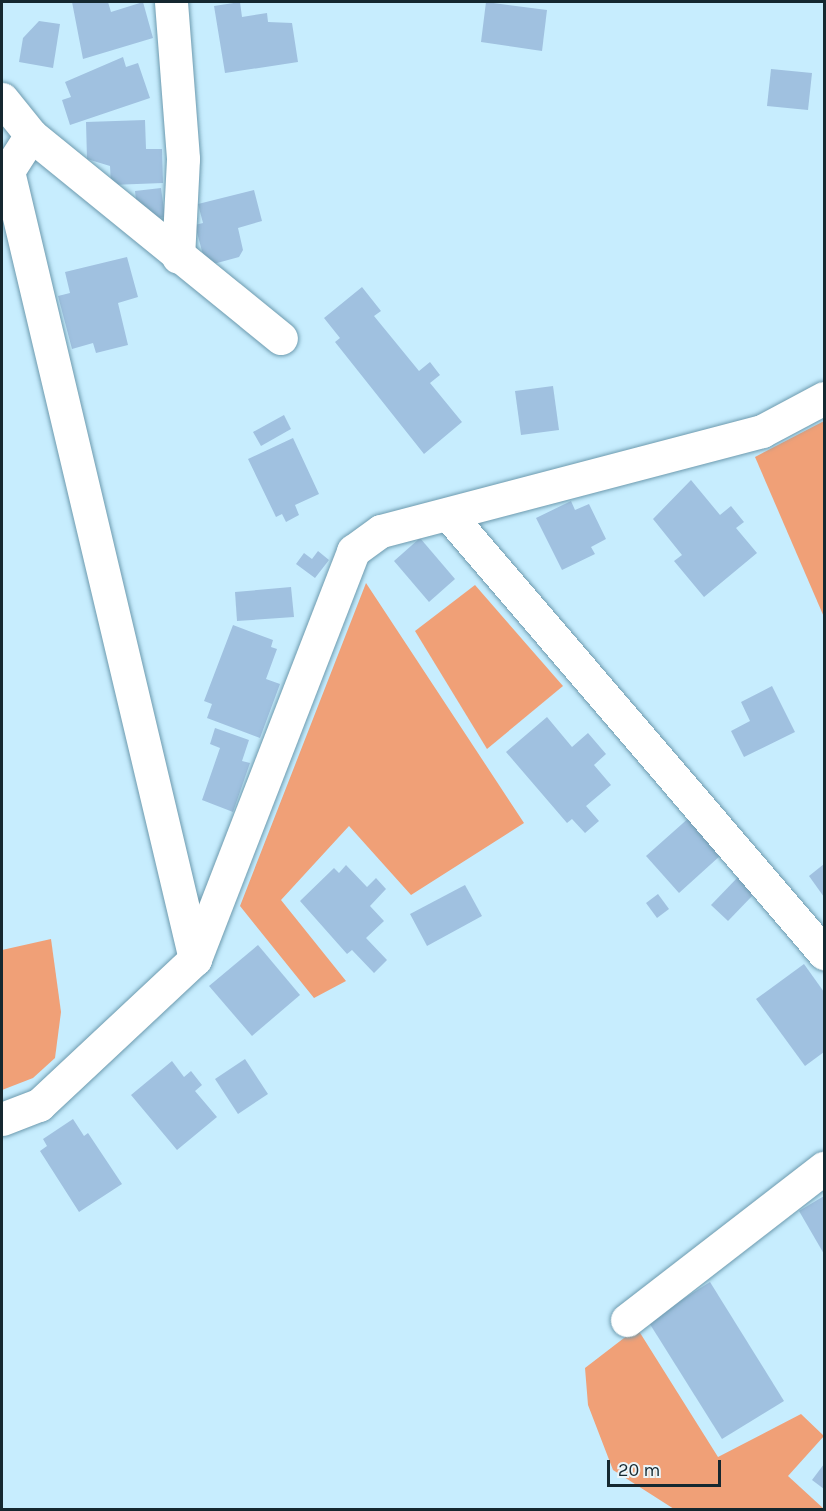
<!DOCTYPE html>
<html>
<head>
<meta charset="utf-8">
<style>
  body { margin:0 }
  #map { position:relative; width:826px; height:1511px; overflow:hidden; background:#c7edfe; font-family:Karla,sans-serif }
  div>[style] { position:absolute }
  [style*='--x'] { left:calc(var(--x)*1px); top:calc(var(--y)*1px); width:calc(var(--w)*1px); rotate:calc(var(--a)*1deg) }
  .green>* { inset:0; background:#f0a077 }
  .building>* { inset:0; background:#a0c1e0 }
  .roads { filter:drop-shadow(0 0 2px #6d9aae) drop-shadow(0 0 2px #6d9aae) }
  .minor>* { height:33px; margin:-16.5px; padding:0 16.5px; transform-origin:16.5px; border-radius:16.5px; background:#fff }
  span { translate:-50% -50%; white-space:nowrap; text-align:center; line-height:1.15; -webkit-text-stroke:4.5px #ecf5f9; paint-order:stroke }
  .frame { position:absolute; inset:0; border:3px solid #152830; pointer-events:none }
  .scale { position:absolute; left:607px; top:1460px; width:114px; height:27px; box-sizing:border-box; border:3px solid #152830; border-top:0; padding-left:8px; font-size:18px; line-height:21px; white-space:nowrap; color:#152830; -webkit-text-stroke:4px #ecf5f9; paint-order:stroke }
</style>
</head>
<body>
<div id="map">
  <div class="green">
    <i style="clip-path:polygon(824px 421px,824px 617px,755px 457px)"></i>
    <i style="clip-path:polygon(366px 583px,524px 823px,411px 895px,349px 826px,281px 900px,346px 981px,314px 998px,240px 906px)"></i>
    <i style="clip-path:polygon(475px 585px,563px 686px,487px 749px,415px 631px)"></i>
    <i style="clip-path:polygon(51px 939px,61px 1012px,55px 1058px,33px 1078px,2px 1090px,2px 950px)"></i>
    <i style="clip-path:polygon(637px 1328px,718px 1457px,801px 1414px,824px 1436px,788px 1476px,824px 1509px,674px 1509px,613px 1470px,588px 1405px,585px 1368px)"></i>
  </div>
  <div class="building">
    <i style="clip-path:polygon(72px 2px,108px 2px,111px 12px,143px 2px,153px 38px,83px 59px)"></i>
    <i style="clip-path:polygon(240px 2px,242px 17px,267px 13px,268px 22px,292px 23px,298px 62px,225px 73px,214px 6px)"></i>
    <i style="clip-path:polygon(486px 2px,547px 10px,542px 51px,481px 42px)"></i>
    <i style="clip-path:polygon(39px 21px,60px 24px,53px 68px,19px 62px,23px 38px)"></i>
    <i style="clip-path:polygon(123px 57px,126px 67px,138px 63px,150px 98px,70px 125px,62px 100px,71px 97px,65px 82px)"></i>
    <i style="clip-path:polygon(771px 69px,812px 73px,808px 110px,767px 106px)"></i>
    <i style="clip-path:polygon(145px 120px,146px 149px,162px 149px,163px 183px,111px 185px,110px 166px,87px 159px,86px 122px)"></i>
    <i style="clip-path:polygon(161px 188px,165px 217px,149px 219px,147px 207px,137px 209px,135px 191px)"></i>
    <i style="clip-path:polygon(254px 190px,262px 221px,238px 228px,243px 250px,239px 257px,206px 266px,195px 225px,203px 223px,198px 204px)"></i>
    <i style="clip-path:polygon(127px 257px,138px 297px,118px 303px,128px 345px,96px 353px,93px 343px,72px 349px,58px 296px,70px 293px,65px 272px)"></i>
    <i style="clip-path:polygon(362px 287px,381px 311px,374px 316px,419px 371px,430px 362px,440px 375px,430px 383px,462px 422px,424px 454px,335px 342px,340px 338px,324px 318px)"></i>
    <i style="clip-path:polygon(553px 386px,559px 430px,521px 435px,515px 391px)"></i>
    <i style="clip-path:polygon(284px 415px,291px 429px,261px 446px,253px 432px)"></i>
    <i style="clip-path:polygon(293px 438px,319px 494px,295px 505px,299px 515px,286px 522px,282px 514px,276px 517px,248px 459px)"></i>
    <i style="clip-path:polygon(691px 480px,720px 515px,731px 506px,744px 522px,736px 528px,757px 553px,704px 597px,674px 561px,682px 555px,653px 519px)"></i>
    <i style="clip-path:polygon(571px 501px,575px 510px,589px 504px,606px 539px,591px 547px,595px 554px,562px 570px,536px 518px)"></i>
    <i style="clip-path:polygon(420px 538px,455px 579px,429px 602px,394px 561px)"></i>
    <i style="clip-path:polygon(318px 551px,329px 560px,315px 578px,296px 564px,304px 553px,312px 559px)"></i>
    <i style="clip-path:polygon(291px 587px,294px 617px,237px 621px,235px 592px)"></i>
    <i style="clip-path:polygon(233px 625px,273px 640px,271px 647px,277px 649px,266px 679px,280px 684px,260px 738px,207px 718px,212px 704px,204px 701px)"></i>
    <i style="clip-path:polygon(772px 686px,795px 732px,744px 757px,731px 731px,750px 721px,741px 702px)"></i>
    <i style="clip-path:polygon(547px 717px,572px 747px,588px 733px,606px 754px,594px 765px,611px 785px,586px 806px,599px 821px,585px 833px,572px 819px,567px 823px,506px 752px)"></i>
    <i style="clip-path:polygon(215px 728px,249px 740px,242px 761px,250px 763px,233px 812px,202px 800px,220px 748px,210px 744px)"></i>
    <i style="clip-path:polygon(691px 816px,721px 855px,679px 893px,646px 856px)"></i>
    <i style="clip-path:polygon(824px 864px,824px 897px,809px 876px)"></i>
    <i style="clip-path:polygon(346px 865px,367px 887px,376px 878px,386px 889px,370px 906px,384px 921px,366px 938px,387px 960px,374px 973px,352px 950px,347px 954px,300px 901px,334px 868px,339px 873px)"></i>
    <i style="clip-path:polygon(739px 876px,755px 893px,728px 921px,711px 905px)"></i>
    <i style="clip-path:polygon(465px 885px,482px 916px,427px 946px,410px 914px)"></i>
    <i style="clip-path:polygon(658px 894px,669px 909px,657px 918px,646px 903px)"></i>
    <i style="clip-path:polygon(258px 945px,300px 995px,252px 1036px,209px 986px)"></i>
    <i style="clip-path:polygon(804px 964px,824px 992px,824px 1052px,805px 1066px,756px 999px)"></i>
    <i style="clip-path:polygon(245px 1059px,268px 1094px,238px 1114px,215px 1079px)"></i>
    <i style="clip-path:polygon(172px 1061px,184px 1077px,191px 1071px,202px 1085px,195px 1091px,217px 1117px,177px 1150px,131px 1095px)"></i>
    <i style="clip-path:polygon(73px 1119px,84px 1136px,88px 1133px,122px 1184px,79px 1212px,40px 1151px,47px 1146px,43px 1139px)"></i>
    <i style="clip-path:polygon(824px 1196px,824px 1254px,799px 1211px)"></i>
    <i style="clip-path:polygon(710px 1282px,784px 1401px,722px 1439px,648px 1321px)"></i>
    <i style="clip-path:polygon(824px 1464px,824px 1489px,812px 1480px)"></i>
  </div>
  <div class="roads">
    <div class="minor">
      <i style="--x:171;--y:2;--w:157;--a:85.6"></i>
      <i style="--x:183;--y:159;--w:98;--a:92.9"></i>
      <i style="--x:2;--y:99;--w:46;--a:51.1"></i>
      <i style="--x:31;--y:135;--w:322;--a:39.1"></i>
      <i style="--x:31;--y:135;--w:43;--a:122.6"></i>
      <i style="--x:8;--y:171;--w:810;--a:76.65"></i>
      <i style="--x:449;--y:515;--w:577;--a:49.43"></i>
      <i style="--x:2;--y:1119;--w:40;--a:-21"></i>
      <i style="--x:39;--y:1105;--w:214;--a:-43.1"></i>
      <i style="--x:195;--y:959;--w:438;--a:-68.8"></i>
      <i style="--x:353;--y:551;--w:34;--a:-36"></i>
      <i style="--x:381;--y:531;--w:394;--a:-14.7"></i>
      <i style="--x:762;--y:431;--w:70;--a:-28"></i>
      <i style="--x:627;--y:1320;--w:249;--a:-37.7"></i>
    </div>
  </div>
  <div class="frame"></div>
  <div class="scale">20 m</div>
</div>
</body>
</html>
